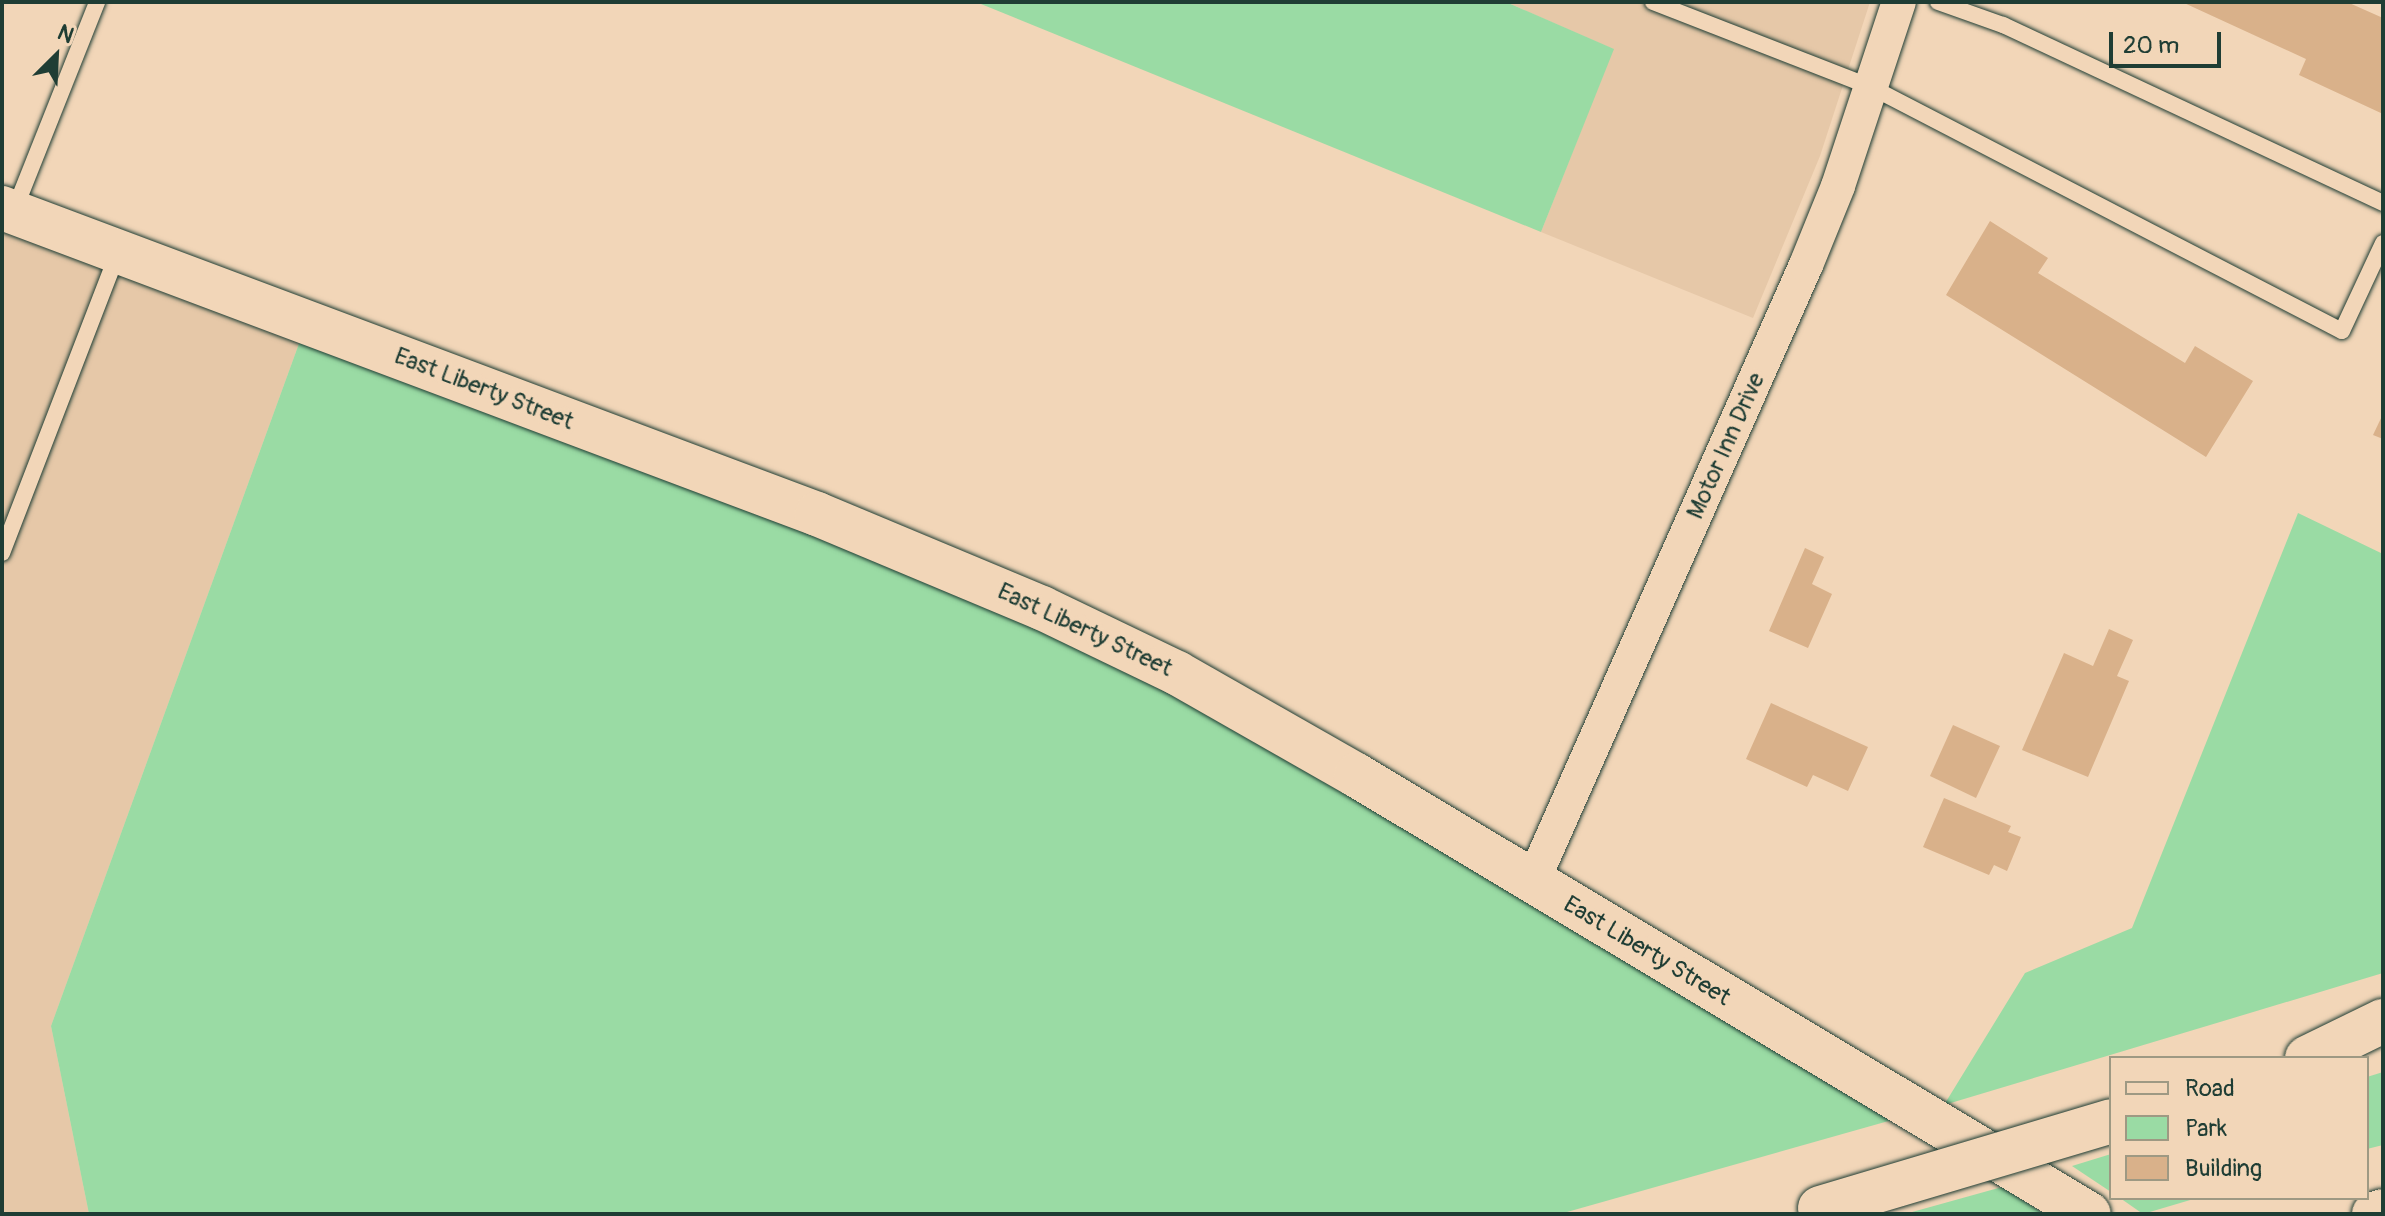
<!DOCTYPE html>
<html>
<head>
<meta charset="utf-8">
<style>
  body { margin:0 }
  #map { position:relative; width:2385px; height:1216px; overflow:hidden; background:#f2d6b8; font-family:Pangolin,sans-serif }
  div>[style] { position:absolute }
  [style*='--x'] { left:calc(var(--x)*1px); top:calc(var(--y)*1px); width:calc(var(--w)*1px); rotate:calc(var(--a)*1deg) }
  .built>* { inset:0; background:#e6c8a8 }
  .green>* { inset:0; background:#9adba4 }
  .building>* { inset:0; background:#d9b18a }
  .roads { filter:drop-shadow(0 0 2px #1f3d34) drop-shadow(0 0 2px #1f3d34) }
  .lane>* { height:16px; margin:-8px; padding:0 8px; transform-origin:8px; border-radius:8px; background:#f2d6b8 }
  .street>* { height:34px; margin:-17px; padding:0 17px; transform-origin:17px; border-radius:17px; background:#f2d6b8 }
  .secondary>* { height:44px; margin:-22px; padding:0 22px; transform-origin:22px; border-radius:22px; background:#f2d6b8 }
  .highway>* { height:44px; margin:-22px; padding:0 22px; transform-origin:22px; border-radius:22px; background:#f2d6b8 }
  .bridges { filter:drop-shadow(0 0 2px #1f3d34) drop-shadow(0 0 2px #1f3d34) }
  .highway-bridge>* { height:44px; margin:-22px; padding:0 22px; transform-origin:22px; border-radius:22px; background:#f2d6b8 }
  span { translate:-50% -50%; white-space:nowrap; text-align:center; line-height:1.15; -webkit-text-stroke:8px #f2d6b8; paint-order:stroke }
  .street-label { font-size:24px; color:#1f3d34 }
  .frame { position:absolute; inset:0; border:4px solid #1f3d34; pointer-events:none }
  .legend { position:absolute; left:2109px; top:1056px; width:260px; height:144px; box-sizing:border-box; background:#f2d6b8; border:2px solid #9e9983; margin:0; padding:10px 14px; list-style:none; font-size:24px; color:#1f3d34 }
  .legend li { display:flex; align-items:center; gap:16px; height:40px }
  .legend b { width:40px; border:2px solid #9e9983 }
  .north { position:absolute; left:16px; top:16px; width:80px; height:80px; -webkit-text-stroke:6px #f2d6b8; paint-order:stroke; rotate:24deg; font-size:22px; font-weight:700; line-height:32px; text-align:center; color:#1f3d34 }
  .north::after { content:''; display:block; margin:auto; width:28px; height:36px; background:#1f3d34; clip-path:polygon(50% 0,100% 100%,50% 72%,0 100%) }
  .scale { position:absolute; left:2109px; top:32px; width:112px; height:36px; box-sizing:border-box; border:4px solid #1f3d34; border-top:0; padding-left:10px; font-size:24px; line-height:28px; white-space:nowrap; color:#1f3d34; -webkit-text-stroke:6px #f2d6b8; paint-order:stroke }
</style>
</head>
<body>
<div id="map">
  <div class="built">
    <i style="clip-path:polygon(1506px 2px,1870px 2px,1820px 156px,1753px 318px,1541px 232px,1613px 49px)"></i>
    <i style="clip-path:polygon(2px 223px,301px 338px,51px 1026px,89px 1214px,2px 1214px)"></i>
  </div>
  <div class="green">
    <i style="clip-path:polygon(976px 2px,1506px 2px,1614px 49px,1541px 232px)"></i>
    <i style="clip-path:polygon(301px 338px,823px 538px,1047px 632px,1268px 744px,1892px 1120px,1560px 1214px,89px 1214px,51px 1026px)"></i>
    <i style="clip-path:polygon(2298px 513px,2383px 554px,2383px 973px,1944px 1105px,2025px 973px,2132px 928px)"></i>
    <i style="clip-path:polygon(2383px 1072px,2383px 1145px,2367px 1149px,2367px 1077px)"></i>
    <i style="clip-path:polygon(2111px 1154px,2111px 1192px,2072px 1166px)"></i>
    <i style="clip-path:polygon(2002px 1187px,2044px 1214px,1905px 1214px)"></i>
    <i style="clip-path:polygon(2120px 1198px,2197px 1198px,2143px 1214px)"></i>
  </div>
  <div class="building">
    <i style="clip-path:polygon(2182px 2px,2347px 2px,2383px 18px,2383px 114px,2299px 75px,2306px 59px)"></i>
    <i style="clip-path:polygon(1990px 221px,2048px 258px,2038px 273px,2185px 363px,2195px 346px,2253px 381px,2206px 457px,1946px 295px)"></i>
    <i style="clip-path:polygon(2383px 414px,2383px 439px,2373px 435px)"></i>
    <i style="clip-path:polygon(1805px 548px,1824px 557px,1812px 584px,1832px 594px,1808px 648px,1769px 631px)"></i>
    <i style="clip-path:polygon(2109px 629px,2133px 640px,2117px 676px,2129px 681px,2088px 777px,2022px 750px,2064px 653px,2093px 666px)"></i>
    <i style="clip-path:polygon(1771px 703px,1868px 747px,1848px 791px,1813px 775px,1807px 787px,1746px 759px)"></i>
    <i style="clip-path:polygon(1953px 725px,2000px 746px,1976px 798px,1930px 776px)"></i>
    <i style="clip-path:polygon(1944px 798px,2011px 826px,2008px 832px,2021px 837px,2007px 871px,1994px 865px,1989px 875px,1923px 847px)"></i>
  </div>
  <div class="roads">
    <div class="lane">
      <i style="--x:1653;--y:2;--w:234;--a:21.3"></i>
      <i style="--x:1871;--y:87;--w:530;--a:27.39"></i>
      <i style="--x:2342;--y:331;--w:97;--a:-65"></i>
      <i style="--x:1938;--y:2;--w:69;--a:19.5"></i>
      <i style="--x:2003;--y:25;--w:420;--a:25.1"></i>
      <i style="--x:14;--y:211;--w:225;--a:-68.3"></i>
      <i style="--x:2;--y:553;--w:322;--a:-68.9"></i>
    </div>
    <div class="street">
      <i style="--x:1532;--y:883;--w:676;--a:-66.09"></i>
      <i style="--x:1806;--y:265;--w:85;--a:-67.9"></i>
      <i style="--x:1838;--y:186;--w:194;--a:-71.7"></i>
    </div>
    <div class="secondary">
      <i style="--x:2;--y:208;--w:871;--a:20.58"></i>
      <i style="--x:817;--y:514;--w:244;--a:22.7"></i>
      <i style="--x:1042;--y:608;--w:150;--a:25.7"></i>
      <i style="--x:1177;--y:673;--w:206;--a:29.7"></i>
      <i style="--x:1356;--y:775;--w:854;--a:30.92"></i>
    </div>
    <div class="highway">
      <i style="--x:2307;--y:1058;--w:85;--a:-26"></i>
      <i style="--x:2374;--y:1214;--w:9;--a:-18"></i>
    </div>
  </div>
  <div class="bridges">
    <div class="highway-bridge">
      <i style="--x:1820;--y:1208;--w:304;--a:-16.6"></i>
    </div>
  </div>
  <div class="street-label">
    <span style="left:484px;top:389px;rotate:21deg">East Liberty Street</span>
    <span style="left:1726px;top:446px;rotate:-66deg">Motor Inn Drive</span>
    <span style="left:1085px;top:630px;rotate:25deg">East Liberty Street</span>
    <span style="left:1647px;top:951px;rotate:31deg">East Liberty Street</span>
  </div>
  <div class="frame"></div>
  <ul class="legend">
  <li><b style="height:10px;background:#f2d6b8"></b>Road</li>
  <li><b style="height:22px;background:#9adba4"></b>Park</li>
  <li><b style="height:22px;background:#d9b18a"></b>Building</li>
  </ul>
  <div class="north">N</div>
  <div class="scale">20 m</div>
</div>
</body>
</html>
